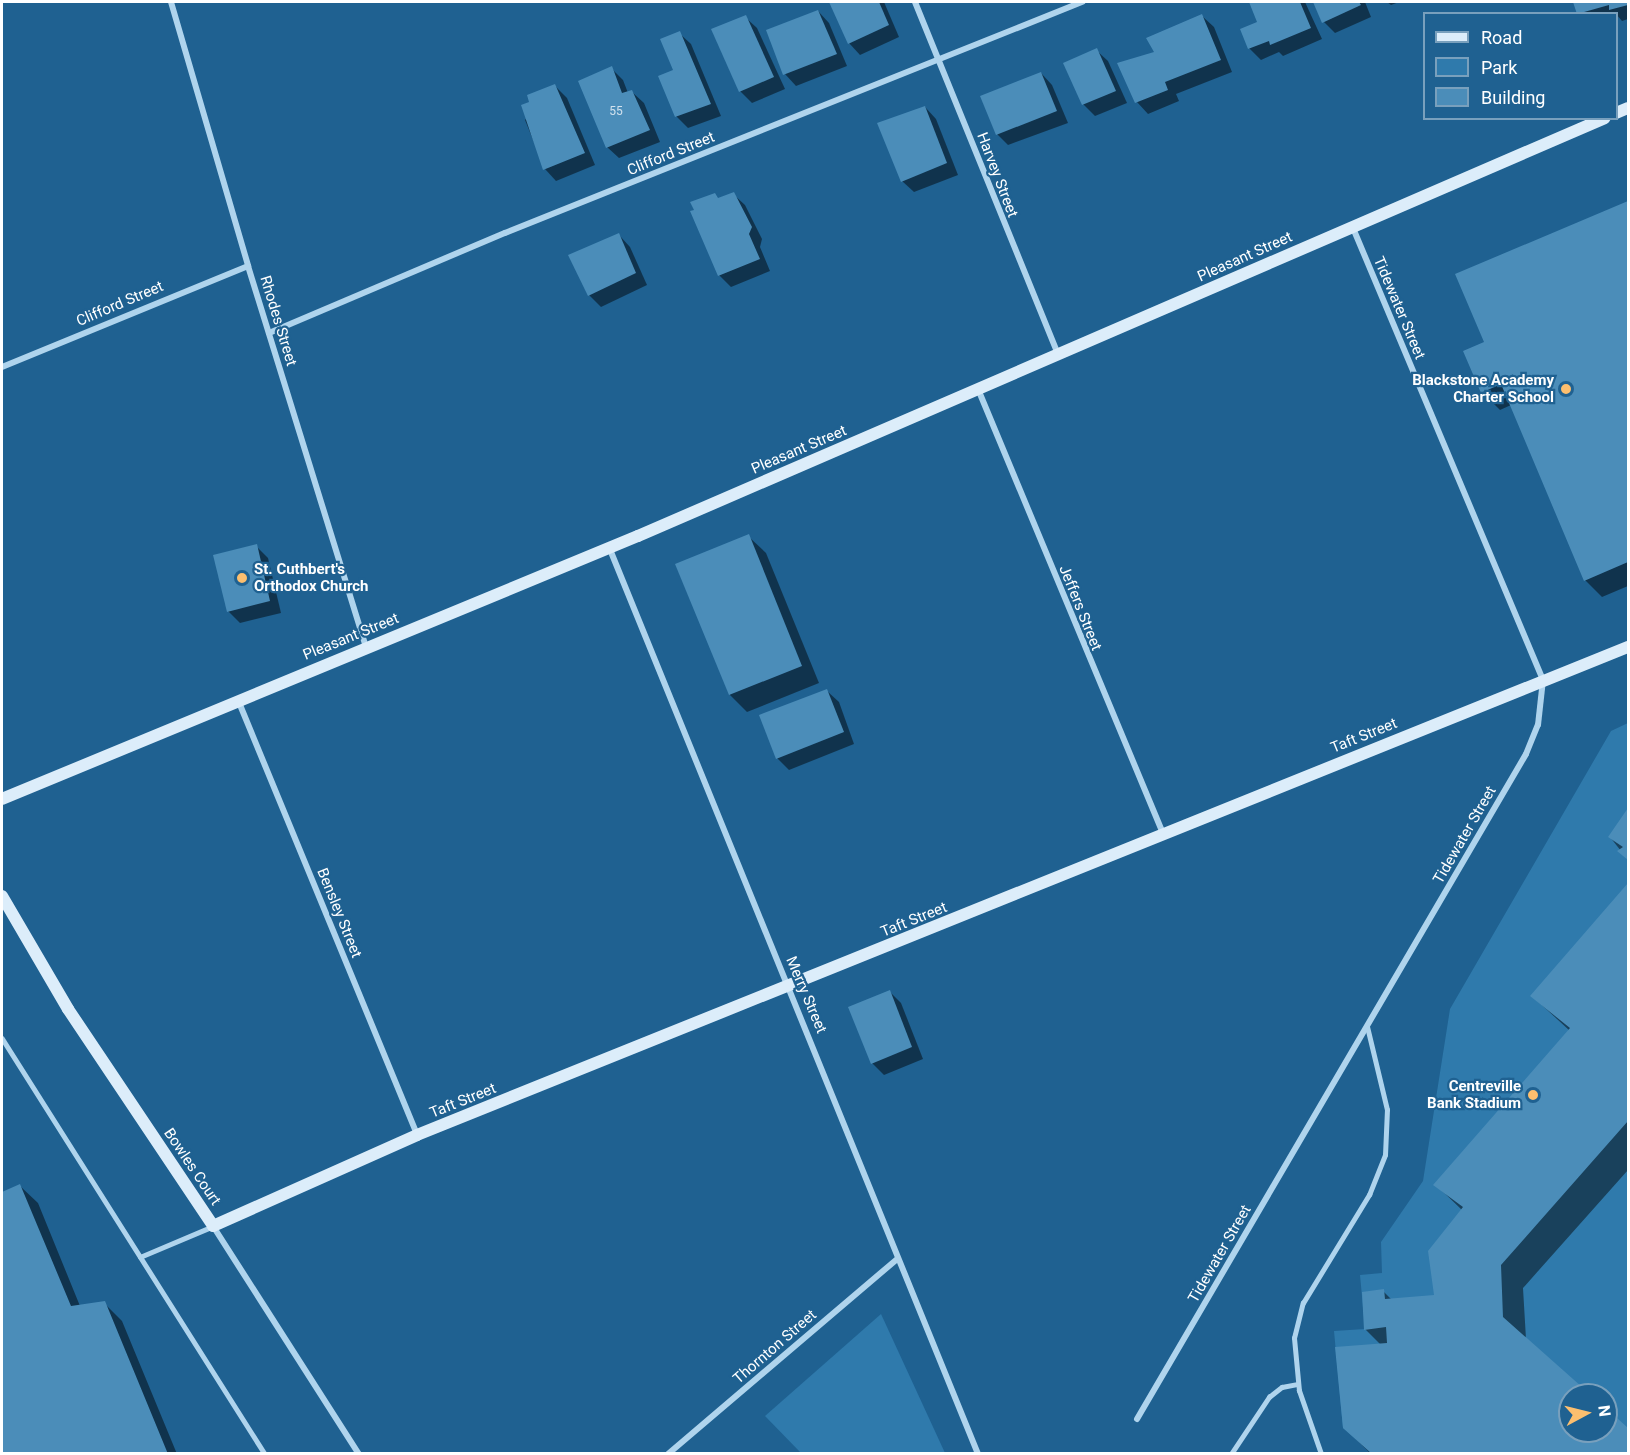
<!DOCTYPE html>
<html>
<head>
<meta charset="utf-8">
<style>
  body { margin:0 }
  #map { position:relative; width:1630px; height:1455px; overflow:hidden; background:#1f6191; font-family:Roboto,sans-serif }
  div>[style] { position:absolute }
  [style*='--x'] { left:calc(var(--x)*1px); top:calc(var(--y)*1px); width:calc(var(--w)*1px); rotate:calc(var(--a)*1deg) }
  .green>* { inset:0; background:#2f7aac }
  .shadow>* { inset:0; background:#0007 }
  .building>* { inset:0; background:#4b8db9 }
  .lane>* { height:4.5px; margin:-2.25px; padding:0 2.25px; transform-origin:2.25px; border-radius:2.25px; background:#afd4ed }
  .street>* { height:6px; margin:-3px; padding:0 3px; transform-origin:3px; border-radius:3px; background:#afd4ed }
  .secondary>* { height:12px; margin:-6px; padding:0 6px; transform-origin:6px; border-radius:6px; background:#dcedfa }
  .dots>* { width:16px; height:16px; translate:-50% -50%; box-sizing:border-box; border:3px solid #1f6191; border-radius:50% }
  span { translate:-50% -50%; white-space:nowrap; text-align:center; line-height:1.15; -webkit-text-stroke:4.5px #1f6191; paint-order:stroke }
  .number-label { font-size:12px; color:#d2e2ee }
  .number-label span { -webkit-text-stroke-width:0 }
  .street-label { font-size:15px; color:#fff }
  .poi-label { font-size:15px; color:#fff; font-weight:700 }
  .right { translate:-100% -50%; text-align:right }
  .left { translate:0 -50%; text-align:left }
  .frame { position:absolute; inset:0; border:3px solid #fff; pointer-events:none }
  .legend { position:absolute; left:1423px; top:12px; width:195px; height:108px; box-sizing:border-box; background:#1f6191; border:2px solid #79a0bd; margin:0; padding:8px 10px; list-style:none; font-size:18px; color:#fff }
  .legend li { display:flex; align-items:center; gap:12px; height:30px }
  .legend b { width:30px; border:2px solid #79a0bd }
  .north { position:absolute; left:1558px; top:1383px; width:60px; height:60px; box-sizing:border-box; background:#1f6191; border:2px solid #79a0bd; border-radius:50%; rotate:83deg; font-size:16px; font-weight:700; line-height:24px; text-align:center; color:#fff }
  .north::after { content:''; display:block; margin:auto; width:21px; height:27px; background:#fcbf6f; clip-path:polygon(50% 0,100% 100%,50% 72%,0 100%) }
</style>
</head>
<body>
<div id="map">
  <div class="green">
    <i style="clip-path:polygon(evenodd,1628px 723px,1628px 1453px,1372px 1453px,1343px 1428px,1334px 1331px,1365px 1329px,1360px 1275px,1382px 1273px,1381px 1242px,1423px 1181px,1450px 1009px,1611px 731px,1628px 723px,1570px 1395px,1606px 1395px,1606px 1431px,1570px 1431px,1570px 1395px)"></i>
    <i style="clip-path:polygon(881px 1314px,945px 1453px,801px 1453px,765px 1416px)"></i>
  </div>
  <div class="shadow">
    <i style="clip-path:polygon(831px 2px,884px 2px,899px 37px,860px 55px,849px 43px)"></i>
    <i style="clip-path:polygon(1251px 2px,1305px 2px,1322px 39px,1283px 56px,1279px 52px,1261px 60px,1249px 48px,1258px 23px)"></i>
    <i style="clip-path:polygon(1315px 2px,1365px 2px,1371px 17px,1335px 33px,1324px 22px)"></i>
    <i style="clip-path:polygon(1387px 2px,1399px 2px,1391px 5px)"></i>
    <i style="clip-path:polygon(1575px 2px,1628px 2px,1628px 19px,1622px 21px,1616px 14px,1579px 14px)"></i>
    <i style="clip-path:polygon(818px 11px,829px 23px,847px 66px,796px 86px,785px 74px)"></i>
    <i style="clip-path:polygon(1202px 16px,1214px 27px,1232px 72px,1176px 94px,1179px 101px,1148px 114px,1137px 102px,1156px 53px)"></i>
    <i style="clip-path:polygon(745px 17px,757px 28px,785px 89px,752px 103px,740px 91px)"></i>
    <i style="clip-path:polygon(679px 33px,691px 44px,721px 116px,688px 128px,676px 116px,675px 71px)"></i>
    <i style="clip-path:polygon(1096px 50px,1108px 61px,1127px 103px,1095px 116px,1083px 104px)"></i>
    <i style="clip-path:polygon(611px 68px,623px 80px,628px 93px,632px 92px,644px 103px,660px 142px,619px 158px,607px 147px)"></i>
    <i style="clip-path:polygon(1041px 73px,1052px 85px,1068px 123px,1008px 145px,997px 134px)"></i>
    <i style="clip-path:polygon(555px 86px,567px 98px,595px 165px,556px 181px,545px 169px,525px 120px)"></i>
    <i style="clip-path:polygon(925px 107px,936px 119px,958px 175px,914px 192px,902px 181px)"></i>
    <i style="clip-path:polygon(733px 194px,745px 205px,762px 239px,760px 247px,770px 271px,731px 287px,719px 275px,719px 199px)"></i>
    <i style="clip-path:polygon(1628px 203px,1628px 586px,1602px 597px,1585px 580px,1511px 405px,1500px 410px,1482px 392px,1486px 343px,1457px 275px)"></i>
    <i style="clip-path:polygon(619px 235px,630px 247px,647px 285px,601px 307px,589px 295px)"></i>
    <i style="clip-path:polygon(748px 536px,766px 553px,819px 683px,747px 712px,730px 695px)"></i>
    <i style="clip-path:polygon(256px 546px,268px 558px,281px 613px,240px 623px,228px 611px)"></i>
    <i style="clip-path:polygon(827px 691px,839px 702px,854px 744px,789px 770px,777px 758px)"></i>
    <i style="clip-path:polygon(1628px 810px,1628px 860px,1610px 837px)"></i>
    <i style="clip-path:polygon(1628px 886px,1628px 1170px,1523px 1288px,1526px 1339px,1589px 1395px,1570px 1395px,1570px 1431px,1606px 1431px,1606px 1410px,1628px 1430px,1628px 1454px,1371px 1454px,1344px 1427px,1381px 1345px,1365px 1329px,1383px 1291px,1392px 1300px,1435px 1297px,1462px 1210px,1435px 1184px,1570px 1031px,1532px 996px)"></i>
    <i style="clip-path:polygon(890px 992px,901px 1003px,923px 1059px,884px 1075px,872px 1063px)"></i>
    <i style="clip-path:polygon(20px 1186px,38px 1203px,80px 1306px,104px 1303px,122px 1321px,177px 1454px,2px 1454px,2px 1194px)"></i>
  </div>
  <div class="building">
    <i style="clip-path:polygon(829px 2px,879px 2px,889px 25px,848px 44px)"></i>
    <i style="clip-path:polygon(1249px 2px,1300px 2px,1311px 28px,1270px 45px,1269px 41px,1248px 49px,1240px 29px,1257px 22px)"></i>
    <i style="clip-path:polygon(1313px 2px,1359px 2px,1361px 5px,1322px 23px)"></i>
    <i style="clip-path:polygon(1573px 2px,1628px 2px,1628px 5px,1609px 10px,1609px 5px,1577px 14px)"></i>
    <i style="clip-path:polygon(818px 10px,837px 54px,783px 75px,766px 30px)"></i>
    <i style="clip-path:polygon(1202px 14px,1221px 60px,1165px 82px,1168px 90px,1135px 103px,1117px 63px,1154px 52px,1146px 38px)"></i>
    <i style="clip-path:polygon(746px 15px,774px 77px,739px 92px,711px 29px)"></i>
    <i style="clip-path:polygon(680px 31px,711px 104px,675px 117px,658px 76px,673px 70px,660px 39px)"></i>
    <i style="clip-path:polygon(1097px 48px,1116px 91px,1082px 105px,1063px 63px)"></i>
    <i style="clip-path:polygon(612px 66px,622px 93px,632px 90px,650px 130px,606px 148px,578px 81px)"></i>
    <i style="clip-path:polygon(1041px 72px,1057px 111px,996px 135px,980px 96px)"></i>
    <i style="clip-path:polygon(555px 84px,585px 153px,543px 170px,521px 105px,529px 102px,527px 95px)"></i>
    <i style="clip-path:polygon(925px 106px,947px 163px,901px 182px,877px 123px)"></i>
    <i style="clip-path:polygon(734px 192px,752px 227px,749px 234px,760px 259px,718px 276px,690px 211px,694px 210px,690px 202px,715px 193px,718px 198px)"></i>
    <i style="clip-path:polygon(1628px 201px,1628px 562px,1584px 581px,1501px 384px,1481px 393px,1463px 351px,1484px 342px,1455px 274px)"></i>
    <i style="clip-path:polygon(619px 233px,636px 273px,588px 296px,568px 255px)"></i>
    <i style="clip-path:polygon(749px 534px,802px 666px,729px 695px,675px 564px)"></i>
    <i style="clip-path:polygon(257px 544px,270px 601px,227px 612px,213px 555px)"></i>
    <i style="clip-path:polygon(827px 689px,844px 732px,776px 759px,759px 715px)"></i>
    <i style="clip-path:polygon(1628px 808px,1628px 860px,1617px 851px,1623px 847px,1608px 837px)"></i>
    <i style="clip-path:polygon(1628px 883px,1628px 1121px,1501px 1265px,1503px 1317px,1591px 1395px,1570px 1395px,1570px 1431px,1606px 1431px,1606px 1408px,1628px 1428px,1628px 1454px,1372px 1454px,1343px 1428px,1335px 1347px,1387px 1343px,1386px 1327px,1364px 1330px,1362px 1292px,1384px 1289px,1385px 1299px,1434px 1295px,1428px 1251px,1463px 1207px,1433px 1185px,1570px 1028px,1530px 996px)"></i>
    <i style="clip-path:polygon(890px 990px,912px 1047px,871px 1064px,848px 1007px)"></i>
    <i style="clip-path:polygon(20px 1184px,71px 1306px,105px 1301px,168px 1454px,2px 1454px,2px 1192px)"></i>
  </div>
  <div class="lane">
    <i style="--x:2;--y:1038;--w:492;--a:57.7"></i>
    <i style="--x:140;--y:1257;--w:77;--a:-22.9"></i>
    <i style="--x:1231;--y:1454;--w:69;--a:-56.3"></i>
    <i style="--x:1269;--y:1397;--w:16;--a:-38"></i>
    <i style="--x:1282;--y:1387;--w:16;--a:-11"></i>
    <i style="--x:1321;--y:1454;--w:67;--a:-109.2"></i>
    <i style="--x:1299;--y:1391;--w:53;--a:-95.4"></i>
    <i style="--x:1294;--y:1338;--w:36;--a:-76"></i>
    <i style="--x:1303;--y:1303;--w:127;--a:-58.6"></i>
    <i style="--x:1369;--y:1195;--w:43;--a:-68.2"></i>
    <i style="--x:1385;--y:1155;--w:45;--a:-87.5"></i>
    <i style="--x:1387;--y:1110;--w:85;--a:-103.5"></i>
  </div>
  <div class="street">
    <i style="--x:171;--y:2;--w:275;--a:73.7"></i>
    <i style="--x:248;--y:266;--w:399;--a:72.8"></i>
    <i style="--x:915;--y:2;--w:380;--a:67.9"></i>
    <i style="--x:269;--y:333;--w:256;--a:-23"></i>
    <i style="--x:505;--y:233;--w:622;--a:-21.82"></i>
    <i style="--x:2;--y:367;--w:266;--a:-22.3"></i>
    <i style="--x:978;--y:389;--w:482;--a:67.4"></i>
    <i style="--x:609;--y:547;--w:979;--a:67.86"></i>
    <i style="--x:238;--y:700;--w:470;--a:67.6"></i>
    <i style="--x:213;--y:1226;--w:271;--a:57.4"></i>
    <i style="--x:1137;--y:1419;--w:770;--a:-59.67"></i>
    <i style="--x:1526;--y:754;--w:31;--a:-68"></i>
    <i style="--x:1538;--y:725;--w:45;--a:-83.7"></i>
    <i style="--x:1543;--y:680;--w:493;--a:-112.8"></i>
    <i style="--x:668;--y:1454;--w:301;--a:-40.4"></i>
  </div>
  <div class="secondary">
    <i style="--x:1616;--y:113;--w:13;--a:-23"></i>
    <i style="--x:2;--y:799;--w:688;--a:-22.47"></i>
    <i style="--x:638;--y:536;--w:1053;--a:-23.38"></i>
    <i style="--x:2;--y:896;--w:131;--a:59.7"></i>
    <i style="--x:68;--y:1009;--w:261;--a:56.2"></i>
    <i style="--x:213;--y:1226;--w:223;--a:-24"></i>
    <i style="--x:417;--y:1135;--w:1306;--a:-21.95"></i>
  </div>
  <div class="dots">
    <i style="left:1566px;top:389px;background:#fcbf6f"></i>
    <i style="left:242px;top:578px;background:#fcbf6f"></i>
    <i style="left:1533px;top:1095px;background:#fcbf6f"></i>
  </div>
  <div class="number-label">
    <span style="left:616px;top:112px">55</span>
  </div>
  <div class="street-label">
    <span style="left:671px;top:154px;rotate:-22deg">Clifford Street</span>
    <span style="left:997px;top:175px;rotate:69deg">Harvey Street</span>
    <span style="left:1245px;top:257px;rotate:-24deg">Pleasant Street</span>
    <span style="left:120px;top:304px;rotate:-23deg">Clifford Street</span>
    <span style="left:1399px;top:308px;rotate:67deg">Tidewater Street</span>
    <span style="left:278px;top:321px;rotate:73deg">Rhodes Street</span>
    <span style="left:799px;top:450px;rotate:-23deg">Pleasant Street</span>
    <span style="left:1080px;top:608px;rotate:68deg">Jeffers Street</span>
    <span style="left:351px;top:637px;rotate:-22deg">Pleasant Street</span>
    <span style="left:1364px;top:736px;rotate:-22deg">Taft Street</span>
    <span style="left:1465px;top:835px;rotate:-60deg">Tidewater Street</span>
    <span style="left:339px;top:913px;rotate:68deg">Bensley Street</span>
    <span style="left:914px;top:920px;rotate:-22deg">Taft Street</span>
    <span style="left:806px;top:995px;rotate:67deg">Merry Street</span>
    <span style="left:463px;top:1101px;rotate:-22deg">Taft Street</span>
    <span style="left:192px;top:1167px;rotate:56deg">Bowles Court</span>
    <span style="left:1220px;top:1254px;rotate:-60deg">Tidewater Street</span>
    <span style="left:775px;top:1347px;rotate:-41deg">Thornton Street</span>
  </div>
  <div class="poi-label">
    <span class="right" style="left:1554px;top:389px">Blackstone Academy<br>Charter School</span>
    <span class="left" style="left:254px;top:578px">St. Cuthbert's<br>Orthodox Church</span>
    <span class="right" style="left:1521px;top:1095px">Centreville<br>Bank Stadium</span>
  </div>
  <div class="frame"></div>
  <ul class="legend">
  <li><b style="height:8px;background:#dcedfa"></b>Road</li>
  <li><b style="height:16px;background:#2f7aac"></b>Park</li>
  <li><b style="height:16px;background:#4b8db9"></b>Building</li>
  </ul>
  <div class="north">N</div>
</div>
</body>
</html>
